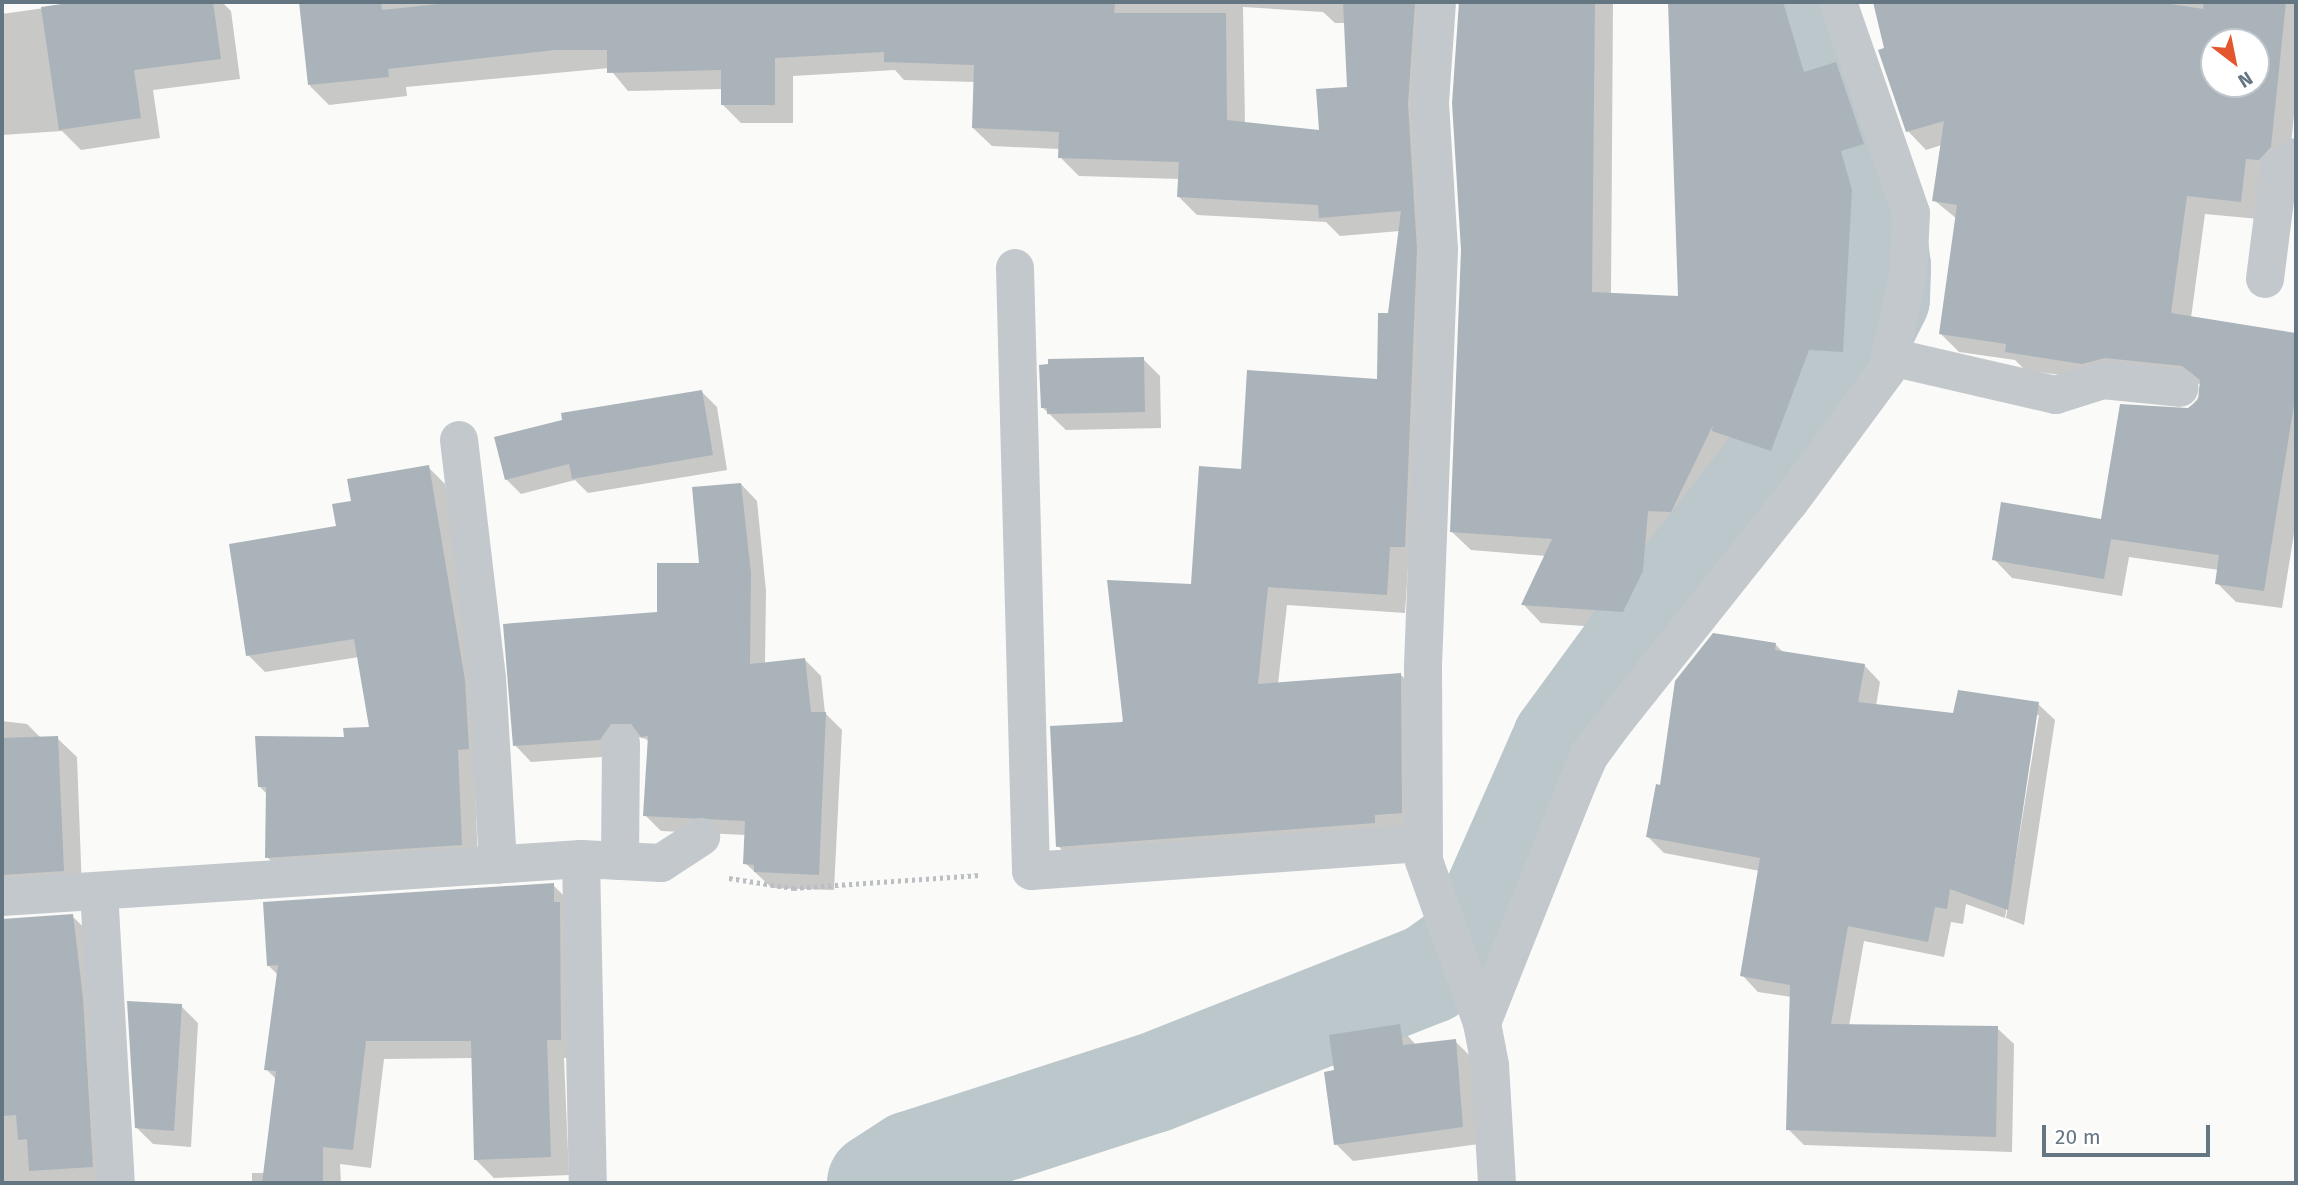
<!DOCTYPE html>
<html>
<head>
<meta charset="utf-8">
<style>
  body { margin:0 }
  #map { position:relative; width:2298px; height:1185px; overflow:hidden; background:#fafaf8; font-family:"Fira Sans",sans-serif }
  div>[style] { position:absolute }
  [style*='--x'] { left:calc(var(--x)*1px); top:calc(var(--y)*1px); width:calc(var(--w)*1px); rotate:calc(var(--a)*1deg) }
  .shadow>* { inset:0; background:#0003 }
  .river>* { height:100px; margin:-50px; padding:0 50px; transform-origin:50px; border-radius:50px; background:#bbc7cb }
  .building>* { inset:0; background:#aab3b9 }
  .path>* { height:4.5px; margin-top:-2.25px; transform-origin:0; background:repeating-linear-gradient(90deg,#bbbfc2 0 3.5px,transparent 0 7px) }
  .minor>* { height:38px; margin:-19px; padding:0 19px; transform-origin:19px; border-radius:19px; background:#c3c8cc }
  span { translate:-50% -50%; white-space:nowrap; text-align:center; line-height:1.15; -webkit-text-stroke:7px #fff; paint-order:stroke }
  .frame { position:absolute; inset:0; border:4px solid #657683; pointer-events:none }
  .north { position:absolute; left:2200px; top:28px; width:70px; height:70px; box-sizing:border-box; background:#fff; border:2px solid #c1c8cd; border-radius:50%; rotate:148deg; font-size:19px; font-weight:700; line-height:28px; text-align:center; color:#657683 }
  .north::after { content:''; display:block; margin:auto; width:24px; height:32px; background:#e4572e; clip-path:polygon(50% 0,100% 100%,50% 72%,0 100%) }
  .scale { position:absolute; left:2042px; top:1125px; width:168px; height:32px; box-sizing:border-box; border:4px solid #657683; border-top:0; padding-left:9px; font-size:21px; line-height:24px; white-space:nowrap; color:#657683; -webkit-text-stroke:5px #fff; paint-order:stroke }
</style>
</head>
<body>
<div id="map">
  <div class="shadow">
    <i style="clip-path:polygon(87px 2px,222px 2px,231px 11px,240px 79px,153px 90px,160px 138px,81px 150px,62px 131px,2px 135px,2px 14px)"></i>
    <i style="clip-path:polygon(evenodd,301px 2px,1445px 2px,1405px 613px,1287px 605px,1278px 684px,1400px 674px,1419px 693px,1420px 831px,1077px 865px,1058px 846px,1192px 586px,1242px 471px,1379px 381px,1400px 231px,1340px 236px,1326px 222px,1197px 215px,1179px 197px,1180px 179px,1079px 176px,1060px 157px,1060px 149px,992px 146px,973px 128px,975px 82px,904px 80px,895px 70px,793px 76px,793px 123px,741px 123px,723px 105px,723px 89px,628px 91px,609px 68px,406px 87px,407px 96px,329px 105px,310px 86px,301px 2px,1243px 7px,1323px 12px,1335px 23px,1345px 23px,1349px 89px,1320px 132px,1245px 124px,1243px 7px)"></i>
    <i style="clip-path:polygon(1613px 2px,1611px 295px,1680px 298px,1669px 2px,1795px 2px,1815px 70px,1835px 64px,1854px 83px,1882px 163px,1858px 170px,1869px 210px,1861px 369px,1827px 368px,1790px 469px,1730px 447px,1690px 530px,1667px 529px,1661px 590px,1642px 630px,1541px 623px,1523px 604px,1546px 556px,1471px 550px,1452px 532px,1463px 250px,1460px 2px)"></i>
    <i style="clip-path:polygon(evenodd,1875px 2px,1942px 2px,1962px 83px,1982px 2px,2296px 2px,2296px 94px,2289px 166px,2259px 219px,2205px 214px,2191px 318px,2296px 335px,2296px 521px,2282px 608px,2236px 602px,2217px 583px,2219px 570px,2129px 557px,2122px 596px,2012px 578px,1994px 559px,2103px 521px,2204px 390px,2201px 384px,2125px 376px,2102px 381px,2025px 370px,2015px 360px,1959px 352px,1940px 333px,1957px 219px,1934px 200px,1948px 143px,1926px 150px,1908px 131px,1875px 2px,2214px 42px,2256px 42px,2256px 84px,2214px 84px,2214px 42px)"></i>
    <i style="clip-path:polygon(1143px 359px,1160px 376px,1161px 428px,1066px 430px,1042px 407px)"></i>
    <i style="clip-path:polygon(702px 392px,717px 407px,727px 470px,588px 493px,575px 480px,521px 494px,506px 479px)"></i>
    <i style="clip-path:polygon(428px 467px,445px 484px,481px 698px,474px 766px,478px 861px,284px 874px,267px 857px,268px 795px,259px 786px,371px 729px,359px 657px,265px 672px,248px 655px,353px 502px)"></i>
    <i style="clip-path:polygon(741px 484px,757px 501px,766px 591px,765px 664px,805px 660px,821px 676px,825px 713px,842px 730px,834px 890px,772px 888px,745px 863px,746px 835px,661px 831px,645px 815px,649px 742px,646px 739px,638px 737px,616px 756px,531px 762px,515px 745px,658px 614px,701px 564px)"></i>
    <i style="clip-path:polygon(1775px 644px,1784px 653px,1864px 665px,1880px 682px,1876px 706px,1955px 715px,2038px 704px,2055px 720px,2024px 925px,2006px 918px,2039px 715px,2036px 715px,2005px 918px,1966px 904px,1963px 924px,1951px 922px,1944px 957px,1864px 941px,1849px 1026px,1997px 1028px,2014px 1044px,2012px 1152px,1804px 1145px,1788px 1129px,1792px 997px,1758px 992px,1742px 975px,1760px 871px,1664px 853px,1648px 837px,1661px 787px)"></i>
    <i style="clip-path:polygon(2px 721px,27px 724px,41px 738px,57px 738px,77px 757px,82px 890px,2px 906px)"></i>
    <i style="clip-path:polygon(553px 885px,571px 903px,578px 1058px,564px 1058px,569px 1175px,494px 1178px,476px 1160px,473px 1058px,384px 1059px,371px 1168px,340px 1164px,341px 1183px,252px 1183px,252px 1173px,265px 1173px,277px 1080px,266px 1069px,278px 975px,268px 965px)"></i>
    <i style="clip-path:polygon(72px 916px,92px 935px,111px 1183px,2px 1183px,2px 920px)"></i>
    <i style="clip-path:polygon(181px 1006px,198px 1023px,191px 1147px,153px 1144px,136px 1127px)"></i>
    <i style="clip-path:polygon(1399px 1026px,1416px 1045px,1455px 1041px,1472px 1058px,1479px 1144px,1353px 1161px,1336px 1144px,1336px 1071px)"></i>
  </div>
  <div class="river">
    <i style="--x:877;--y:1183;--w:40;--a:-32.9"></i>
    <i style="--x:911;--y:1161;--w:254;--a:-17.9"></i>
    <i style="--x:1153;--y:1083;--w:297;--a:-21.6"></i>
    <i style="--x:1429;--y:974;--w:54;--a:-35.2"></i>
    <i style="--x:1473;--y:943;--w:221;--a:-66.2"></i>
    <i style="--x:1562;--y:741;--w:157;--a:-53.8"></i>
    <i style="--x:1655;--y:614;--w:261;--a:-51.9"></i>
    <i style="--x:1816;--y:409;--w:68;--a:-57"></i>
    <i style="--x:1853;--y:352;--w:60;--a:-63.4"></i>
    <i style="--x:1880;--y:298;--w:31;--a:-88"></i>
    <i style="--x:1881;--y:267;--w:64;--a:-97.2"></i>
    <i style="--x:1873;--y:204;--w:214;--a:-109.6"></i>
  </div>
  <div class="building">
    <i style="clip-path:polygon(75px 2px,213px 2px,221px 59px,134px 70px,141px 118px,59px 130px,41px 7px)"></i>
    <i style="clip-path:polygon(299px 2px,381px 2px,382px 10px,458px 2px,1115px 2px,1114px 13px,1226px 13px,1227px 120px,1319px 130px,1316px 89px,1347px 87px,1343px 2px,1415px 2px,1408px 104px,1417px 249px,1405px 547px,1390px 547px,1387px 595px,1268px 587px,1258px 684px,1401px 673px,1402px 813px,1375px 815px,1375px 823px,1056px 847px,1050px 726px,1123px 722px,1107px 580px,1191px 584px,1199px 466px,1241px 469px,1247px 370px,1377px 379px,1378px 313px,1388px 313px,1401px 211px,1319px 218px,1318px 205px,1177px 197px,1179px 162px,1058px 158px,1059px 132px,972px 128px,974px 65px,884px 62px,884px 52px,775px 58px,775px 105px,721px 105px,721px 70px,607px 73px,607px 50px,555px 50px,388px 69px,389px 77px,308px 85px)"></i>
    <i style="clip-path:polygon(1459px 2px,1595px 2px,1592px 292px,1678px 296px,1668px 2px,1783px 2px,1804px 72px,1836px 62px,1864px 144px,1841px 151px,1852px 190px,1843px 352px,1809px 350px,1771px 451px,1712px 431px,1713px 425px,1671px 512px,1648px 511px,1643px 571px,1623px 612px,1521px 605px,1552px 539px,1450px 532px,1461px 250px,1452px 103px)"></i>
    <i style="clip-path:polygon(evenodd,1873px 2px,2158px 2px,2203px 9px,2204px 2px,2286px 2px,2271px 147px,2259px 160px,2246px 159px,2241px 202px,2187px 196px,2171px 313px,2296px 333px,2296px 392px,2264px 591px,2215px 584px,2219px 555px,2111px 539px,2104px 579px,1992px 560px,2001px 502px,2101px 519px,2120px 404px,2188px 408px,2198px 400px,2200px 380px,2182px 366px,2105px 358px,2082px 364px,2005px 352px,2006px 344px,1939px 334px,1957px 205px,1932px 201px,1944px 121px,1906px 132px,1878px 50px,1884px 48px,1873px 2px,2214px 42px,2256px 42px,2256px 84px,2214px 84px,2214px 42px)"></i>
    <i style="clip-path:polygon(1144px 357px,1145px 412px,1047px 414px,1047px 408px,1041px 408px,1039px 365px,1048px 364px,1048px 359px)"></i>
    <i style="clip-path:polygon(702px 390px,713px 455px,572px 479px,569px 464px,505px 480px,494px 437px,562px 420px,561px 413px)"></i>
    <i style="clip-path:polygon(429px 465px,465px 680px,469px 749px,458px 750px,462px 845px,265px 858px,266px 787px,258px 787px,255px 736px,344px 737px,343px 728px,369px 727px,354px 639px,246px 656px,229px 544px,336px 526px,332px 504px,351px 501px,347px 479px)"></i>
    <i style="clip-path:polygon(741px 483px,751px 573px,750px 664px,805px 658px,811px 712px,826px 712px,819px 875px,754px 872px,754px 865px,743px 864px,745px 821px,643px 816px,648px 736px,641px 737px,631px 724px,611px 724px,600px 740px,513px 746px,503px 624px,657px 612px,657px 563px,699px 563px,692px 487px)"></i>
    <i style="clip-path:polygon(1713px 633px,1776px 643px,1775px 650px,1865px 664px,1858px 702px,1953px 713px,1958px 690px,2039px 702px,2008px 910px,1950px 889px,1947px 909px,1935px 907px,1928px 942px,1848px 926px,1831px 1024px,1998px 1026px,1996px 1137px,1786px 1130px,1790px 985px,1740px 976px,1760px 858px,1646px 837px,1656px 784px,1660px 785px,1675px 681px)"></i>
    <i style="clip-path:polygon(58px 736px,64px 871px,2px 875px,2px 738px)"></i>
    <i style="clip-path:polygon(554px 883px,554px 902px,560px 902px,561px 1040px,547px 1040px,551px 1157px,474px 1160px,471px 1041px,366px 1041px,353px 1150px,323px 1147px,323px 1183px,262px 1183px,276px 1071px,264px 1070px,278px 965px,267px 966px,263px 902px)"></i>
    <i style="clip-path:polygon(73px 914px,83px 998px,93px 1167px,29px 1171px,27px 1139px,18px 1140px,16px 1115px,2px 1116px,2px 919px)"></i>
    <i style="clip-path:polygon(127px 1001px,182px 1004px,174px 1131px,135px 1128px)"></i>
    <i style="clip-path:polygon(1400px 1024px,1403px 1045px,1456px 1039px,1463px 1127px,1334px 1145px,1324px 1072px,1334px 1070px,1329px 1035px)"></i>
  </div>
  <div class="path">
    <i style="--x:729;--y:878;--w:65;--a:8.9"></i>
    <i style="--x:793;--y:888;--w:188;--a:-4"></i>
  </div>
  <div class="minor">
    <i style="--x:1437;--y:2;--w:101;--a:94"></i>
    <i style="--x:1430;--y:103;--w:146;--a:86.5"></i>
    <i style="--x:1439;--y:249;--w:419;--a:92.2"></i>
    <i style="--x:1423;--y:668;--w:193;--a:89.7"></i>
    <i style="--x:1424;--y:861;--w:172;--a:70.3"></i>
    <i style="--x:1482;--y:1023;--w:43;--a:79.2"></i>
    <i style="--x:1490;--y:1065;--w:118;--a:86.6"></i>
    <i style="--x:1015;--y:268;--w:603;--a:88.48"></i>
    <i style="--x:1031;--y:871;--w:394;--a:-4.1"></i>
    <i style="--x:2265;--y:279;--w:112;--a:-82.8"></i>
    <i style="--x:2279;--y:168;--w:20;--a:-33"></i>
    <i style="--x:1891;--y:357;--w:169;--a:13"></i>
    <i style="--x:2056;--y:395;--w:49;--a:-17.7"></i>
    <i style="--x:2103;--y:380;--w:77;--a:5.9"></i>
    <i style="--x:459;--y:440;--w:240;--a:83.3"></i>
    <i style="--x:487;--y:678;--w:187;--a:86.6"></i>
    <i style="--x:581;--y:859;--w:80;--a:2.9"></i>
    <i style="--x:661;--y:863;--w:48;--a:-33"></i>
    <i style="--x:620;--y:861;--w:118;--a:-89.5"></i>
    <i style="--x:99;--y:891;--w:292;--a:86.7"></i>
    <i style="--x:2;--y:897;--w:580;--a:-3.75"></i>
    <i style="--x:581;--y:859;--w:324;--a:88.8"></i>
    <i style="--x:1482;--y:1023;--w:289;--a:-68.3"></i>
    <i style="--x:1589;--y:754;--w:321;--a:-51.5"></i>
    <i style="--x:1789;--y:503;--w:165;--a:-53.6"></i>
    <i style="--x:1887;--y:370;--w:97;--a:-77.5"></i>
    <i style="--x:1908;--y:275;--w:62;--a:-87.2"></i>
    <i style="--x:1911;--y:213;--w:223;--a:-109.1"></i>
  </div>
  <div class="frame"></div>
  <div class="north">N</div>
  <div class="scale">20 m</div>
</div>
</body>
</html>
